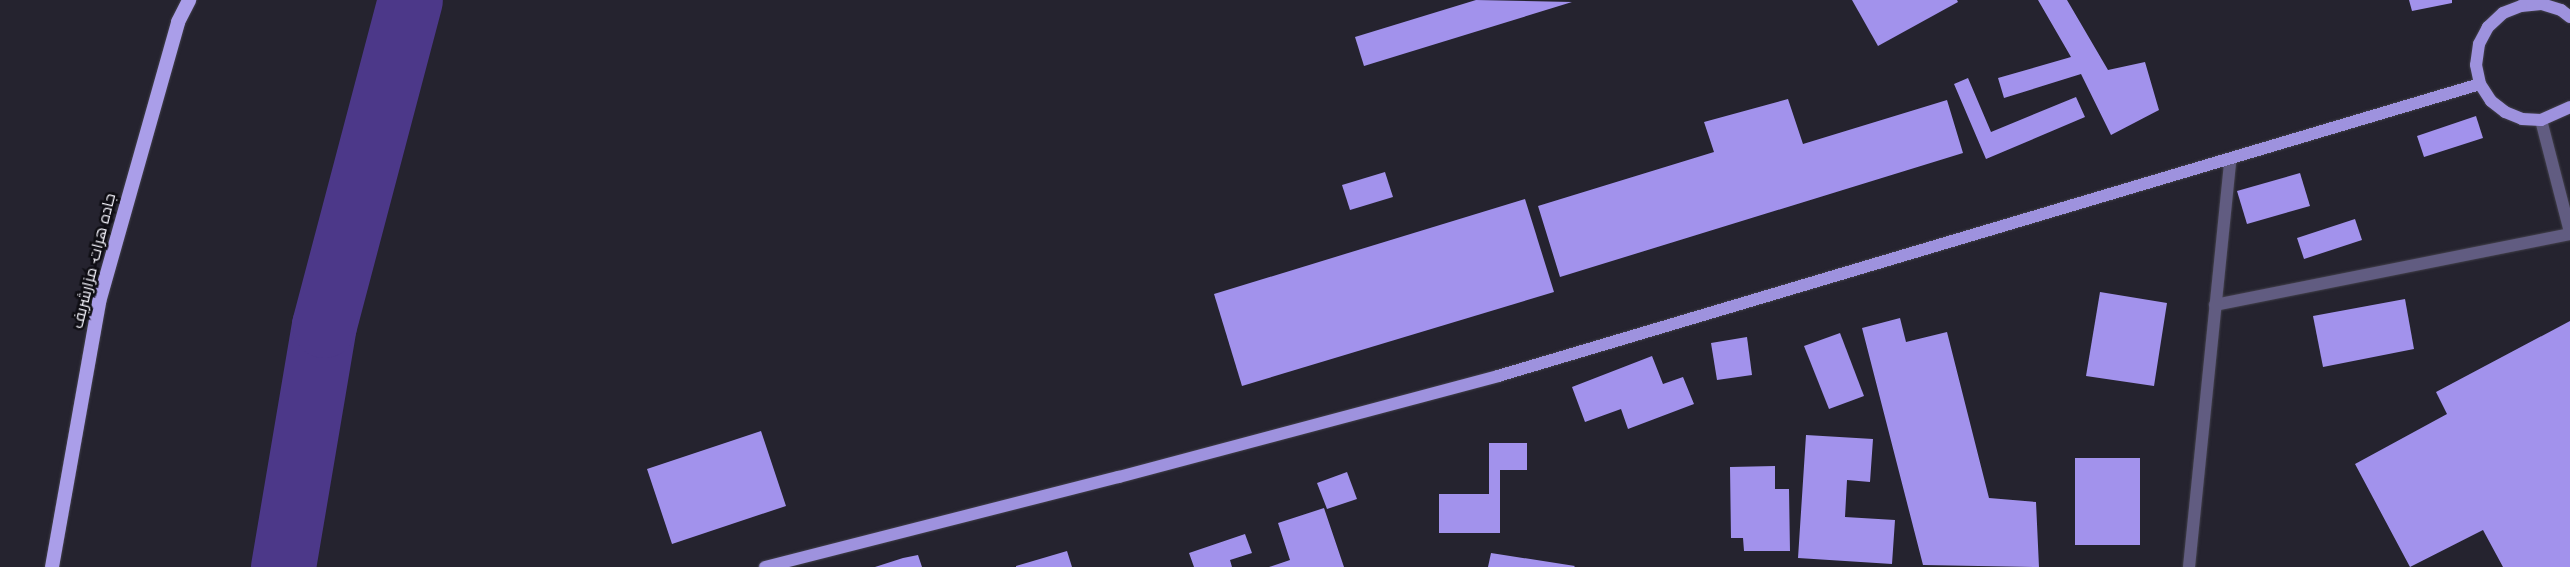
<!DOCTYPE html>
<html>
<head>
<meta charset="utf-8">
<style>
  body { margin:0 }
  #map { position:relative; width:2570px; height:567px; overflow:hidden; background:#25232f; font-family:"Public Sans",Cairo,sans-serif }
  div>[style] { position:absolute }
  [style*='--x'] { left:calc(var(--x)*1px); top:calc(var(--y)*1px); width:calc(var(--w)*1px); rotate:calc(var(--a)*1deg) }
  .river>* { height:65px; margin:-32.5px; padding:0 32.5px; transform-origin:32.5px; border-radius:32.5px; background:#4c3889 }
  .building>* { inset:0; background:#a292ec }
  .roads { filter:drop-shadow(0 0 1px #42404b) drop-shadow(0 0 1px #42404b) }
  .minor>* { height:12px; margin:-6px; padding:0 6px; transform-origin:6px; border-radius:6px; background:#615c81 }
  .tertiary>* { height:12px; margin:-6px; padding:0 6px; transform-origin:6px; border-radius:6px; background:#615c81 }
  .primary>* { height:12px; margin:-6px; padding:0 6px; transform-origin:6px; border-radius:6px; background:#9e92de }
  .trunk>* { height:14px; margin:-7px; padding:0 7px; transform-origin:7px; border-radius:7px; background:#aa9ee9 }
  span { translate:-50% -50%; white-space:nowrap; text-align:center; line-height:1.15; -webkit-text-stroke:5px #0e0d13; paint-order:stroke }
  .street-label { font-size:16px; color:#f3f2fa }
</style>
</head>
<body>
<div id="map">
  <div class="river">
    <i style="--x:283;--y:567;--w:245;--a:-80.4"></i>
    <i style="--x:324;--y:325;--w:336;--a:-75.2"></i>
  </div>
  <div class="building">
    <i style="clip-path:polygon(1476px 0,1572px 2px,1364px 66px,1355px 37px)"></i>
    <i style="clip-path:polygon(1852px 0,1957px 0,1958px 2px,1878px 46px)"></i>
    <i style="clip-path:polygon(2038px 0,2067px 0,2108px 70px,2145px 62px,2159px 110px,2111px 135px,2081px 74px,2004px 98px,1998px 78px,2071px 57px)"></i>
    <i style="clip-path:polygon(2409px 0,2452px 0,2452px 3px,2412px 11px)"></i>
    <i style="clip-path:polygon(1968px 78px,1991px 132px,2076px 97px,2085px 117px,1986px 159px,1954px 84px)"></i>
    <i style="clip-path:polygon(1788px 99px,1803px 144px,1947px 100px,1963px 153px,1560px 277px,1538px 206px,1714px 152px,1704px 122px)"></i>
    <i style="clip-path:polygon(2476px 116px,2483px 138px,2424px 157px,2417px 136px)"></i>
    <i style="clip-path:polygon(1385px 172px,1393px 197px,1350px 210px,1342px 185px)"></i>
    <i style="clip-path:polygon(2300px 173px,2310px 206px,2247px 224px,2237px 191px)"></i>
    <i style="clip-path:polygon(1525px 199px,1554px 292px,1242px 386px,1214px 294px)"></i>
    <i style="clip-path:polygon(2355px 219px,2362px 240px,2304px 259px,2297px 238px)"></i>
    <i style="clip-path:polygon(2100px 292px,2167px 303px,2154px 386px,2086px 376px)"></i>
    <i style="clip-path:polygon(2405px 299px,2414px 349px,2323px 367px,2313px 316px)"></i>
    <i style="clip-path:polygon(1900px 318px,1906px 342px,1947px 332px,1989px 498px,2036px 502px,2039px 567px,1923px 565px,1862px 328px)"></i>
    <i style="clip-path:polygon(2570px 321px,2570px 567px,2503px 567px,2483px 530px,2410px 567px,2355px 464px,2447px 414px,2436px 392px)"></i>
    <i style="clip-path:polygon(1840px 333px,1864px 396px,1829px 409px,1804px 346px)"></i>
    <i style="clip-path:polygon(1747px 337px,1752px 375px,1717px 380px,1711px 343px)"></i>
    <i style="clip-path:polygon(1652px 356px,1663px 384px,1683px 377px,1694px 404px,1628px 429px,1621px 409px,1585px 422px,1572px 387px)"></i>
    <i style="clip-path:polygon(761px 431px,786px 506px,672px 544px,647px 469px)"></i>
    <i style="clip-path:polygon(1806px 435px,1873px 439px,1870px 482px,1847px 480px,1845px 517px,1895px 520px,1892px 564px,1798px 558px)"></i>
    <i style="clip-path:polygon(1489px 443px,1527px 443px,1527px 470px,1500px 470px,1500px 533px,1439px 533px,1439px 494px,1489px 494px)"></i>
    <i style="clip-path:polygon(2075px 458px,2140px 458px,2140px 545px,2075px 545px)"></i>
    <i style="clip-path:polygon(1775px 466px,1775px 489px,1789px 489px,1790px 551px,1744px 551px,1743px 538px,1731px 538px,1730px 467px)"></i>
    <i style="clip-path:polygon(1347px 472px,1357px 499px,1327px 509px,1317px 483px)"></i>
    <i style="clip-path:polygon(1324px 508px,1344px 567px,1269px 567px,1290px 560px,1278px 523px)"></i>
    <i style="clip-path:polygon(1245px 534px,1252px 553px,1230px 560px,1232px 567px,1194px 567px,1189px 553px)"></i>
    <i style="clip-path:polygon(1067px 551px,1072px 567px,1016px 567px,1016px 566px)"></i>
    <i style="clip-path:polygon(1491px 553px,1575px 566px,1574px 567px,1488px 567px)"></i>
    <i style="clip-path:polygon(918px 555px,922px 567px,875px 567px,903px 558px)"></i>
  </div>
  <div class="roads">
    <div class="minor">
      <i style="--x:2541;--y:120;--w:116;--a:75.5"></i>
    </div>
    <div class="tertiary">
      <i style="--x:2215;--y:305;--w:362;--a:-11.3"></i>
      <i style="--x:2189;--y:567;--w:409;--a:-84.2"></i>
    </div>
    <div class="primary">
      <i style="--x:2570;--y:17;--w:11;--a:-142"></i>
      <i style="--x:2561;--y:10;--w:21;--a:-163"></i>
      <i style="--x:2541;--y:4;--w:20;--a:174"></i>
      <i style="--x:2521;--y:6;--w:19;--a:159"></i>
      <i style="--x:2503;--y:13;--w:21;--a:137"></i>
      <i style="--x:2488;--y:27;--w:19;--a:118"></i>
      <i style="--x:2479;--y:44;--w:21;--a:98"></i>
      <i style="--x:2476;--y:65;--w:19;--a:78"></i>
      <i style="--x:2480;--y:84;--w:20;--a:57"></i>
      <i style="--x:2491;--y:101;--w:18;--a:38"></i>
      <i style="--x:2505;--y:112;--w:18;--a:22"></i>
      <i style="--x:2522;--y:119;--w:19;--a:3"></i>
      <i style="--x:2541;--y:120;--w:32;--a:-24"></i>
      <i style="--x:765;--y:567;--w:365;--a:-14.3"></i>
      <i style="--x:1119;--y:477;--w:392;--a:-14.9"></i>
      <i style="--x:1498;--y:376;--w:1024;--a:-16.56"></i>
    </div>
    <div class="trunk">
      <i style="--x:52;--y:567;--w:269;--a:-79.9"></i>
      <i style="--x:99;--y:302;--w:291;--a:-74.2"></i>
      <i style="--x:178;--y:22;--w:25;--a:-63"></i>
    </div>
  </div>
  <div class="street-label">
    <span style="left:94px;top:261px;rotate:-76deg">جاده هرات- مزارشریف</span>
  </div>
</div>
</body>
</html>
